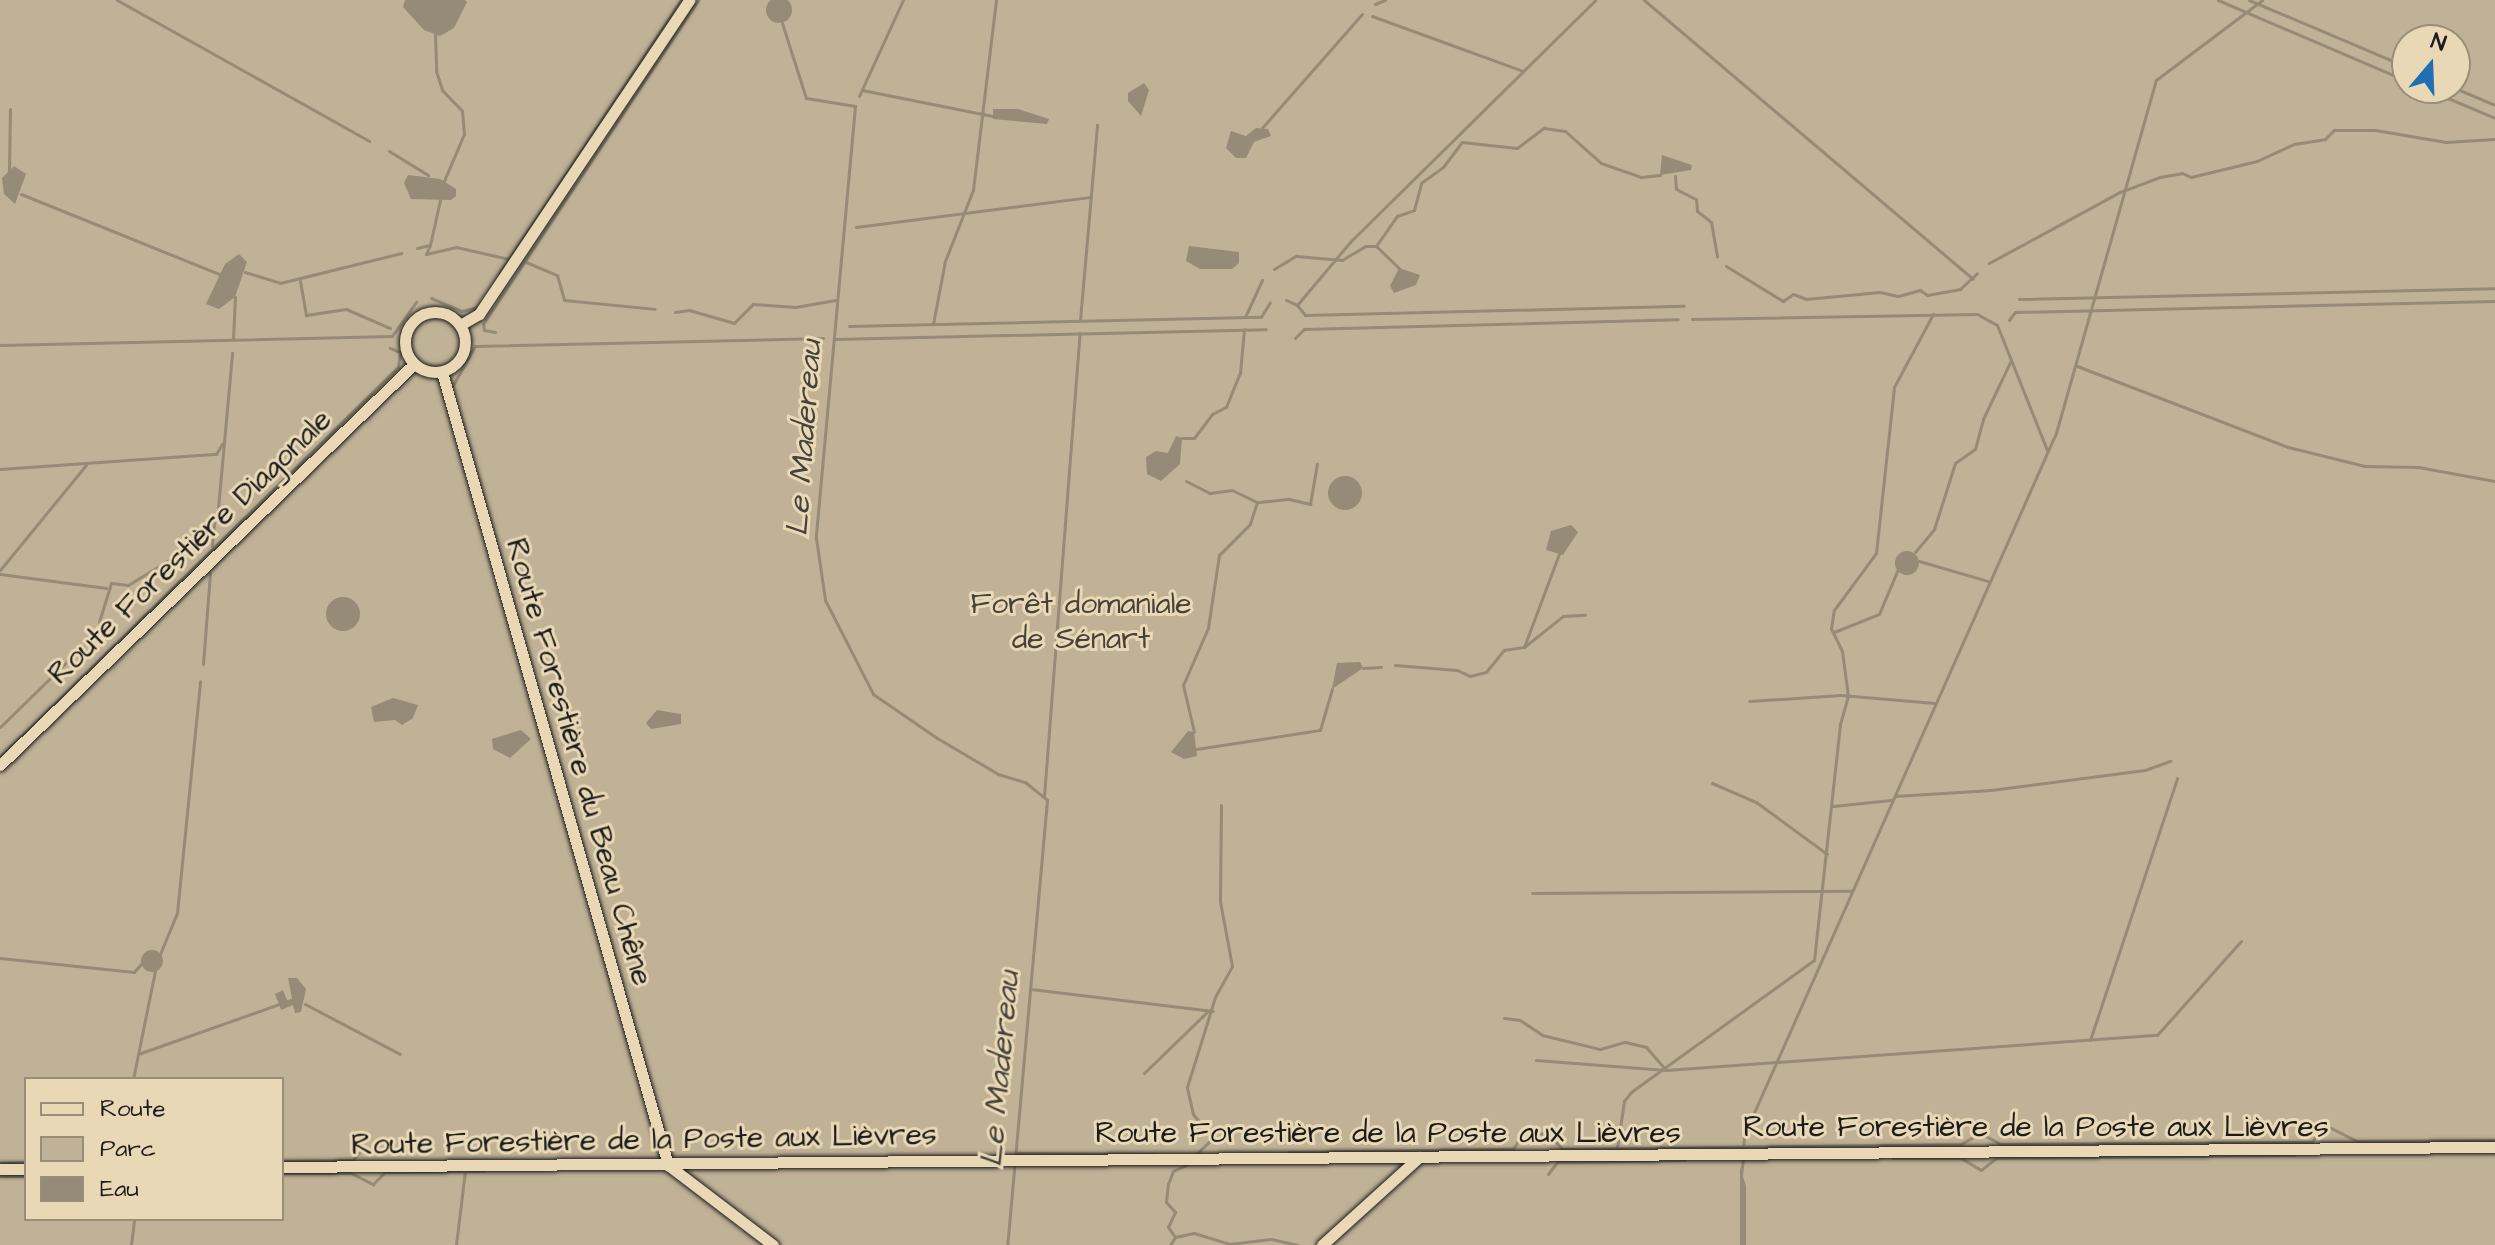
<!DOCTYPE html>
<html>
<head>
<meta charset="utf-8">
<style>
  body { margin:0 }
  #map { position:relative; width:2495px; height:1245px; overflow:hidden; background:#e1d0af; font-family:"Architects Daughter",sans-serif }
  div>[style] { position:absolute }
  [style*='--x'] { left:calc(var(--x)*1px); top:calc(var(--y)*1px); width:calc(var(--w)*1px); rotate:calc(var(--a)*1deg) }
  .green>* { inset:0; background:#c0b296 }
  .water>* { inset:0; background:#958b76 }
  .round { border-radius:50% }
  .stream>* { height:3px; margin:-1.5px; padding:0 1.5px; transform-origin:1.5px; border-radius:1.5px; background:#958b76 }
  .roads { filter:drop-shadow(0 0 2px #1c1c1c) drop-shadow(0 0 2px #1c1c1c) }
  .minor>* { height:11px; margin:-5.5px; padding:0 5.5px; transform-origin:5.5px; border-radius:5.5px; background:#e9d8b5 }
  .minor>.ring { margin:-5.5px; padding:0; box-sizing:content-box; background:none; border:11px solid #e9d8b5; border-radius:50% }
  span { translate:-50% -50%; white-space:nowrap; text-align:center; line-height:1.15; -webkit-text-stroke:6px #e9d8b5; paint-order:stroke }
  .street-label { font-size:30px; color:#1c1c1c }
  .park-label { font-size:30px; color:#45423a }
  .water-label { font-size:32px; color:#46433c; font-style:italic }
  .legend { position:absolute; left:24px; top:1077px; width:260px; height:144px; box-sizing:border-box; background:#e9d8b5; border:2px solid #978d78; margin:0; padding:10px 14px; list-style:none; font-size:24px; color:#1c1c1c }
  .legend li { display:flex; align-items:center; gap:16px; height:40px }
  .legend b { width:40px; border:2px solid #978d78 }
  .north { position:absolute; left:2391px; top:24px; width:80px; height:80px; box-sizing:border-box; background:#e9d8b5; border:2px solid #978d78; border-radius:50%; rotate:19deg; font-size:22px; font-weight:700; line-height:32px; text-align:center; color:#1c1c1c }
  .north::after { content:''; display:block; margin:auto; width:28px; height:36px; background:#1f6fb2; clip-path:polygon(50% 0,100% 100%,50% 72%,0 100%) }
</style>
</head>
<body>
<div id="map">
  <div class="green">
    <i style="clip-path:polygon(evenodd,0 0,2495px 0,2495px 1245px,0 1245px,0 0,2407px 40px,2455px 40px,2455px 88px,2407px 88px,2407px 40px,0 0,26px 1079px,282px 1079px,282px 1219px,26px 1219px,26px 1079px)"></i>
  </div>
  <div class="water">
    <i class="round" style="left:766px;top:-3px;width:26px;height:26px"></i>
    <i style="clip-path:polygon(405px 0,465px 0,467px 2px,454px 28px,440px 36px,424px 30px,403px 7px)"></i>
    <i style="clip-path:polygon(1144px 83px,1149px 90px,1141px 116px,1128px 101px,1128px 93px)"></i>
    <i style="clip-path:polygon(993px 109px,1018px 109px,1049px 119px,1047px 124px,993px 119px)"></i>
    <i style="clip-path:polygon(1256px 128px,1268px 129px,1271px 136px,1254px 142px,1246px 158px,1236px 158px,1226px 148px,1231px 131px,1246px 136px)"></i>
    <i style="clip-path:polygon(1662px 155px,1692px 165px,1691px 170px,1660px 175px)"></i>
    <i style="clip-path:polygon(14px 166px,26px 174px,15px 204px,4px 194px,2px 178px)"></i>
    <i style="clip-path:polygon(408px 175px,440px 179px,456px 189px,456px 196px,451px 200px,411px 199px,404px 183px)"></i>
    <i style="clip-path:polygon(1189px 246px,1239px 252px,1239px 263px,1232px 269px,1200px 269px,1186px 261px)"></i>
    <i style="clip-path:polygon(239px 254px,247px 262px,235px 297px,219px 309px,206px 304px,225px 264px)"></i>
    <i style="clip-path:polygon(1399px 268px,1420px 275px,1416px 285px,1394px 293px,1390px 286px)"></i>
    <i style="clip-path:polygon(1176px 436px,1182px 438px,1180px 464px,1161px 481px,1147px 474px,1146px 457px,1156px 451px,1168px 453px)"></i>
    <i class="round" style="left:1328px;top:476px;width:34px;height:34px"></i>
    <i style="clip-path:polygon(1571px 525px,1578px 532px,1563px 555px,1546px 550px,1551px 531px)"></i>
    <i class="round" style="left:1895px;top:551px;width:24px;height:24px"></i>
    <i class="round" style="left:326px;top:597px;width:34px;height:34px"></i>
    <i style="clip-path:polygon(1360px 662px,1363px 668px,1332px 689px,1337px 663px)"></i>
    <i style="clip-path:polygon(393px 698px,418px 705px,413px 718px,402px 725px,395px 720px,374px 722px,371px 707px)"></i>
    <i style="clip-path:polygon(657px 710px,681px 714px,681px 724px,651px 729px,646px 723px)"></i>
    <i style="clip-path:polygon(521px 730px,531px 739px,510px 758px,493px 749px,492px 739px)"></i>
    <i style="clip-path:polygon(1188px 731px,1194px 732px,1197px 756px,1184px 759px,1171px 752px)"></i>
    <i class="round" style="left:141px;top:950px;width:22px;height:22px"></i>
    <i style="clip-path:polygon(288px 978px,297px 978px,306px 989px,301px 1012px,295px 1013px,293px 1005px,281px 1010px,275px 994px,283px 990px,287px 1000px,292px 999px)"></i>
    <i style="clip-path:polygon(1740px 1167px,1746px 1186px,1746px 1245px,1740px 1245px)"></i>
  </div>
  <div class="stream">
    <i style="--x:117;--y:0;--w:289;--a:29.2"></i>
    <i style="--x:1644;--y:0;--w:431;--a:40.3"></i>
    <i style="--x:2218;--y:0;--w:206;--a:23.2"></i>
    <i style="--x:2249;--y:0;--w:172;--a:23"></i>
    <i style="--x:1375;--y:4;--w:11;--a:-22"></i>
    <i style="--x:1372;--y:16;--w:161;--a:20"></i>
    <i style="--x:782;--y:23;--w:79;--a:72.3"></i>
    <i style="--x:806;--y:98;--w:50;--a:9.3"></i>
    <i style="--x:855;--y:106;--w:434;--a:95.2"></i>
    <i style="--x:816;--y:538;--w:63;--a:81.7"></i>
    <i style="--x:825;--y:600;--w:106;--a:62.9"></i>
    <i style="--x:873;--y:694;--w:78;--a:34.5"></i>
    <i style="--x:937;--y:738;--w:71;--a:30.5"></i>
    <i style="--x:998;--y:774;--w:28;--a:17"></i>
    <i style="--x:1025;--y:782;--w:28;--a:39"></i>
    <i style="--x:1047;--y:800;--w:447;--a:95.1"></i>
    <i style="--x:435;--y:34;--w:37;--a:88"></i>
    <i style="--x:436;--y:71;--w:20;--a:72"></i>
    <i style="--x:442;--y:90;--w:29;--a:46"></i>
    <i style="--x:462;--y:111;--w:23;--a:85"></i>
    <i style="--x:464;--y:134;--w:51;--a:113.1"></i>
    <i style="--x:2424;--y:88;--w:77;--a:22.9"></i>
    <i style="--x:2455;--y:88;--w:43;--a:23"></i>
    <i style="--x:862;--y:90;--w:133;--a:11.3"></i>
    <i style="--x:859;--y:96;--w:106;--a:-65.4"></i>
    <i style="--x:1261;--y:129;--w:153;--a:-48.7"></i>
    <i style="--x:389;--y:151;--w:46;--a:31.6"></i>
    <i style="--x:9;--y:171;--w:62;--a:-89.1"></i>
    <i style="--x:1675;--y:176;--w:13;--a:86"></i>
    <i style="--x:1676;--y:189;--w:22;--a:27"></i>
    <i style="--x:1696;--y:199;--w:12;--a:85"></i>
    <i style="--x:1697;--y:211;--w:18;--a:38"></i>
    <i style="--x:1711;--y:222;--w:35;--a:80"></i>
    <i style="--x:21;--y:194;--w:214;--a:22"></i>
    <i style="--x:856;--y:227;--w:237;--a:-7.3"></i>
    <i style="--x:430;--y:245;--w:10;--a:114"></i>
    <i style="--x:426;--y:254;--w:31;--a:-13"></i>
    <i style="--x:456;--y:247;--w:54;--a:12.8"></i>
    <i style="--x:1376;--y:246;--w:32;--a:44"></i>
    <i style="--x:417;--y:248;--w:13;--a:-13"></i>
    <i style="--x:430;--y:245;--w:46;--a:-77.5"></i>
    <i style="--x:526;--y:262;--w:34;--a:23"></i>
    <i style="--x:557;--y:275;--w:26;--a:74"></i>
    <i style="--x:564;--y:300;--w:91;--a:5.6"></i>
    <i style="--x:1989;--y:263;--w:149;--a:-28.5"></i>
    <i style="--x:2120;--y:192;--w:43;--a:-20.6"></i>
    <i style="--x:2160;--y:177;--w:22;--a:-10"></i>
    <i style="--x:2182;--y:173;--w:10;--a:24"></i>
    <i style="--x:2191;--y:177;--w:68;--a:-13.6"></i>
    <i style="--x:2257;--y:161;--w:41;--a:-24.7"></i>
    <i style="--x:2294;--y:144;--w:31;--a:-9"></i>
    <i style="--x:2325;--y:139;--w:13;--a:-45"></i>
    <i style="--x:2334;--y:130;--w:41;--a:0"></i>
    <i style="--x:2375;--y:130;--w:72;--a:9.6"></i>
    <i style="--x:2446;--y:142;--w:49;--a:-3.5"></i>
    <i style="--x:1726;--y:266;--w:67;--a:31.6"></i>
    <i style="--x:1783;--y:301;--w:12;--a:-35"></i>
    <i style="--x:1793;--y:294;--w:14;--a:21"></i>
    <i style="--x:1806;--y:299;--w:74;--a:-5.4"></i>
    <i style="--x:1880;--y:292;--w:18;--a:13"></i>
    <i style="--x:1898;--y:296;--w:23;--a:-15"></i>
    <i style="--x:1920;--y:290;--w:9;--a:36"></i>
    <i style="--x:1927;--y:295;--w:34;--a:-10"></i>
    <i style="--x:1960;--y:289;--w:23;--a:-43"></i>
    <i style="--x:1274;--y:269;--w:26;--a:-31"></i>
    <i style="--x:1296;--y:256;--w:46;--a:5"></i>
    <i style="--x:1342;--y:260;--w:27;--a:-31"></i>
    <i style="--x:1365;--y:246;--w:11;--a:0"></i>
    <i style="--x:1376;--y:246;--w:37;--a:-55"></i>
    <i style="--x:1397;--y:216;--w:18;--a:-19"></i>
    <i style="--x:1414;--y:210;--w:28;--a:-75"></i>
    <i style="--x:1421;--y:183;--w:27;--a:-36"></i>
    <i style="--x:1443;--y:167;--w:31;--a:-53"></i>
    <i style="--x:1462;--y:142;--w:55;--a:6.2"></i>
    <i style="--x:1517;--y:148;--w:34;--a:-37"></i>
    <i style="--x:1544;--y:128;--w:21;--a:8"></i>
    <i style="--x:1565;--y:131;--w:48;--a:41.6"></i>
    <i style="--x:1601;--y:163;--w:42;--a:19.3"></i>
    <i style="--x:1641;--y:177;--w:19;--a:-6"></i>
    <i style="--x:245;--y:272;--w:37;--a:17"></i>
    <i style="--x:280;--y:283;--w:125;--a:-13.9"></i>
    <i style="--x:499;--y:274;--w:329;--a:-56.4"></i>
    <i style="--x:300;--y:281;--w:35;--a:80"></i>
    <i style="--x:306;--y:315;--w:40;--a:-8.5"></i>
    <i style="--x:346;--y:309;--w:48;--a:23.4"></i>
    <i style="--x:431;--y:298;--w:33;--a:23"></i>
    <i style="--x:461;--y:311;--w:17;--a:-13"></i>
    <i style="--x:2019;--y:299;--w:476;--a:-1.3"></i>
    <i style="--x:1286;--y:300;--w:12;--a:24"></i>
    <i style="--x:1297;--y:305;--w:82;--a:-49.9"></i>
    <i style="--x:1350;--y:242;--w:344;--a:-44.6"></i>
    <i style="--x:1297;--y:305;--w:13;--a:51"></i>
    <i style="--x:1305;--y:315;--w:379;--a:-1.4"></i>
    <i style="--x:675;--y:312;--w:14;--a:-8"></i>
    <i style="--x:689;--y:310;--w:47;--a:16.1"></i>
    <i style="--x:734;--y:323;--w:27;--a:-45"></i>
    <i style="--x:753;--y:304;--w:42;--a:4.1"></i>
    <i style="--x:795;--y:307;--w:41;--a:-9.9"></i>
    <i style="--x:1245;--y:317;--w:41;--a:-65.3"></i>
    <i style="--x:1692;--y:319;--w:285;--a:-1"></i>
    <i style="--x:1977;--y:314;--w:23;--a:29"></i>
    <i style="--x:1997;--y:325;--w:135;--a:68.2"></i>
    <i style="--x:1080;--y:320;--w:196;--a:-85"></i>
    <i style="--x:2009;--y:320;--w:10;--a:-53"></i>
    <i style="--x:2015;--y:312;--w:480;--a:-1.3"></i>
    <i style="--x:933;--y:324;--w:64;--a:-79.2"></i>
    <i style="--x:945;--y:261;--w:76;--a:-68.5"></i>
    <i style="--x:973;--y:190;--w:191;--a:-83.1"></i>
    <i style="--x:849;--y:326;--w:412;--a:-1.3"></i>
    <i style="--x:1261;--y:317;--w:17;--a:-59"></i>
    <i style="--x:495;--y:332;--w:11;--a:-170"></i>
    <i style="--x:484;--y:330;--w:6;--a:-99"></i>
    <i style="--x:483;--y:324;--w:389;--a:-56.4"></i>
    <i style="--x:1295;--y:338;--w:13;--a:-45"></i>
    <i style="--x:1304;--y:329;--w:374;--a:-1.5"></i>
    <i style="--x:233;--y:339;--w:42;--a:-87.3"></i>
    <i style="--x:834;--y:339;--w:432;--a:-1.3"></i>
    <i style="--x:0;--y:345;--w:392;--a:-1.3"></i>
    <i style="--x:392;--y:336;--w:42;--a:-54.8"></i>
    <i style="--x:2077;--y:366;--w:226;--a:21"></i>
    <i style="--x:2288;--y:447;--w:79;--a:13.9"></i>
    <i style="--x:2365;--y:466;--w:53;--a:1.1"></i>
    <i style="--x:2418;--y:467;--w:78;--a:10.3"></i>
    <i style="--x:453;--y:385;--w:45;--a:-60.6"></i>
    <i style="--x:475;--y:346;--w:348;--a:-1.3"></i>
    <i style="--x:1182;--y:438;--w:12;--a:0"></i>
    <i style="--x:1194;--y:438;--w:30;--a:-53"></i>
    <i style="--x:1212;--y:414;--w:16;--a:-27"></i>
    <i style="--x:1226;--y:407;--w:37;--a:-68"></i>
    <i style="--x:1240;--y:373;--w:44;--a:-84.8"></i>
    <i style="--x:0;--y:469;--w:217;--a:-4"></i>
    <i style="--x:216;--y:454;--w:12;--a:-59"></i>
    <i style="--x:1186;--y:481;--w:27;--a:27"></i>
    <i style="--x:1210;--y:493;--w:22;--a:-8"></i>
    <i style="--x:1232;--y:490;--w:28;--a:26"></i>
    <i style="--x:1257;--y:502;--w:23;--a:108"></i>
    <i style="--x:1250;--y:524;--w:44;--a:135"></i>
    <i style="--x:1219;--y:555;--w:74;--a:98.6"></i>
    <i style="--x:1208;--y:628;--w:62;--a:113.7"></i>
    <i style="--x:1183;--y:685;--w:48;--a:76.8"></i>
    <i style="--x:1259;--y:502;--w:30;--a:-6"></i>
    <i style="--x:1289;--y:499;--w:22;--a:13"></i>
    <i style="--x:1310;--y:504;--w:41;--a:-80.1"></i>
    <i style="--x:212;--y:546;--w:24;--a:-85"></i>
    <i style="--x:1915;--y:552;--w:30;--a:-50"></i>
    <i style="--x:1934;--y:529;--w:69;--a:-72.3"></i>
    <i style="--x:1955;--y:463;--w:24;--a:-35"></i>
    <i style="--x:1975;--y:449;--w:31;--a:-75"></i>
    <i style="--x:1983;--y:419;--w:65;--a:-64.6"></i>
    <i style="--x:1919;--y:561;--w:72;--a:16.2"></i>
    <i style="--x:0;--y:570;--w:136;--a:-50.7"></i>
    <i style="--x:0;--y:574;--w:107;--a:7.5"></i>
    <i style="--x:99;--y:622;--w:41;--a:-72.9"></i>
    <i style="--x:111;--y:583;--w:17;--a:7"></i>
    <i style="--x:128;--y:585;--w:57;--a:-31.5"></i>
    <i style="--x:177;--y:555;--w:54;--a:-42"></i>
    <i style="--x:217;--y:519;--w:167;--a:-84.8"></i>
    <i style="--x:1834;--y:632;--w:48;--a:-21.8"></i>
    <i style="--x:1879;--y:614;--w:49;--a:-67.1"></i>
    <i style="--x:1524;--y:647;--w:50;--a:-38.5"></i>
    <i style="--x:1563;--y:616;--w:22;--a:-3"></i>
    <i style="--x:203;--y:664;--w:91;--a:-85.6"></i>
    <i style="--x:1395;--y:665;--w:62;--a:4.6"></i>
    <i style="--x:1457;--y:670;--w:14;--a:25"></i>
    <i style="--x:1470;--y:676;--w:16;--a:-14"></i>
    <i style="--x:1486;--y:672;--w:28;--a:-51"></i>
    <i style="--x:1504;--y:650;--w:20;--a:-9"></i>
    <i style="--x:1524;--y:647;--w:99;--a:-69.4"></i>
    <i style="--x:1363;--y:668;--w:18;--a:-3"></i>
    <i style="--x:1749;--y:701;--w:92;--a:-3.7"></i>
    <i style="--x:1841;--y:695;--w:94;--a:4.9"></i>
    <i style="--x:0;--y:727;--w:116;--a:-44.3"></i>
    <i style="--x:1196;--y:749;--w:125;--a:-8.7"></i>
    <i style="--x:1320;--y:730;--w:43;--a:-73.7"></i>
    <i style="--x:0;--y:757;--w:557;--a:-44.42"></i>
    <i style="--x:398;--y:367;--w:15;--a:-82"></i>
    <i style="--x:400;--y:352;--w:11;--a:-158"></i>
    <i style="--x:1712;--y:783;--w:48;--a:23.4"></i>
    <i style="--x:1756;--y:802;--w:88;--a:36.2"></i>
    <i style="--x:1044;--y:796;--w:464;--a:-85.6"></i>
    <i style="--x:1895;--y:796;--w:96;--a:-3.6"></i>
    <i style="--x:1991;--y:790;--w:155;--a:-7.4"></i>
    <i style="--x:2145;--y:770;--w:27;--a:-20"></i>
    <i style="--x:1833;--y:806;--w:58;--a:-5.9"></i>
    <i style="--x:1532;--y:893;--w:320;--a:-0.4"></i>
    <i style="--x:160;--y:954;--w:44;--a:-67.5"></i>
    <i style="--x:177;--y:913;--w:233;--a:-84.3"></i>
    <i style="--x:0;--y:958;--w:135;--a:6"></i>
    <i style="--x:134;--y:972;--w:11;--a:-49"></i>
    <i style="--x:1031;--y:989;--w:183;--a:6.9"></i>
    <i style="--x:305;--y:1004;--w:107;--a:27.8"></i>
    <i style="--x:1504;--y:1018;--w:16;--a:7"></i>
    <i style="--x:1520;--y:1020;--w:27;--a:34"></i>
    <i style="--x:1542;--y:1035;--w:60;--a:13.6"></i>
    <i style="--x:1600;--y:1049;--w:26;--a:-16"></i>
    <i style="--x:1625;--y:1042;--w:22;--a:13"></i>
    <i style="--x:1646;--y:1047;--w:30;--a:49"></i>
    <i style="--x:2090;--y:1040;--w:276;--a:-71.6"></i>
    <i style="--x:138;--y:1054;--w:150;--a:-19.5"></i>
    <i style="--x:1536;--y:1060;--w:130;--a:4.4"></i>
    <i style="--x:1666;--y:1070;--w:492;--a:-4.1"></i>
    <i style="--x:2157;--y:1035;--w:126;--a:-48.2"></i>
    <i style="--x:1144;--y:1073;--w:88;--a:-44.1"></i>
    <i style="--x:133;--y:1079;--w:110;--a:-78.5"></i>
    <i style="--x:2331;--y:1128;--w:29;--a:27"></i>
    <i style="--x:2357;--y:1141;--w:138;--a:-0.4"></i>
    <i style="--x:1535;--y:1131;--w:17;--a:21"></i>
    <i style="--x:1551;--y:1137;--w:16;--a:47"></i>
    <i style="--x:1562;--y:1149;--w:399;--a:-0.7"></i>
    <i style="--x:1961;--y:1144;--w:22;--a:-30"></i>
    <i style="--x:1980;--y:1133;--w:24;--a:28"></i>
    <i style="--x:2001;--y:1144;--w:311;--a:-0.4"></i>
    <i style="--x:2312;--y:1142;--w:11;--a:-56"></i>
    <i style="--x:1617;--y:1148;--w:48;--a:-81.5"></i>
    <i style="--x:1624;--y:1101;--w:11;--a:-52"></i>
    <i style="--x:1631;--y:1092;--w:226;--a:-35.8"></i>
    <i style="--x:1814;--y:960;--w:237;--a:-83.7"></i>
    <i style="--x:1840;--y:724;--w:29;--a:-74"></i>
    <i style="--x:1848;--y:696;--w:45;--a:-97.6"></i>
    <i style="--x:1842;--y:651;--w:25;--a:-116"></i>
    <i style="--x:1831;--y:628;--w:18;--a:-81"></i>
    <i style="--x:1834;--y:610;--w:71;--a:-53.6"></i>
    <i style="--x:1876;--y:553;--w:167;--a:-83.8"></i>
    <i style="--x:1894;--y:387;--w:83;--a:-61.9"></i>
    <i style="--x:1743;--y:1151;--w:16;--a:-86"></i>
    <i style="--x:1744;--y:1135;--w:768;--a:-66.04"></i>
    <i style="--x:2056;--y:433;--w:367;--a:-74.2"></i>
    <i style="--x:2156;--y:80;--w:133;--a:-37"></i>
    <i style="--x:1288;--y:1152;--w:225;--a:-0.8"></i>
    <i style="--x:1513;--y:1149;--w:15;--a:-58"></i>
    <i style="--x:1016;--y:1153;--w:140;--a:0.4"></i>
    <i style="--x:1196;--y:1154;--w:23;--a:-43"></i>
    <i style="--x:1213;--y:1138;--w:31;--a:-130"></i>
    <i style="--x:1193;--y:1114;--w:28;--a:-103"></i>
    <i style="--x:1187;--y:1087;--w:94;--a:-72.7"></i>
    <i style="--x:1215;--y:997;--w:35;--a:-61"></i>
    <i style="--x:1232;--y:966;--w:66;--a:-100.5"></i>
    <i style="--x:1220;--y:901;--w:96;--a:-89.4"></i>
    <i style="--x:1893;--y:1158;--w:68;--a:0"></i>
    <i style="--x:1961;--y:1158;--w:23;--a:31"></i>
    <i style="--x:1981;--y:1170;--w:19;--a:-39"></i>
    <i style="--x:1996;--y:1158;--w:298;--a:-0.6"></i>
    <i style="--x:282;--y:1161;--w:71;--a:-0.8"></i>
    <i style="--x:353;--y:1160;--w:14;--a:-51"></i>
    <i style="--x:0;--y:1163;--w:26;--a:-2"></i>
    <i style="--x:282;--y:1173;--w:69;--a:0"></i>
    <i style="--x:351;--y:1173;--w:25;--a:27"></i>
    <i style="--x:373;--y:1184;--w:17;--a:-45"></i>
    <i style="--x:385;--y:1172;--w:99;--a:-0.6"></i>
    <i style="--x:1548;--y:1174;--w:15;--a:-53"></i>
    <i style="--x:1557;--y:1162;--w:128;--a:-0.9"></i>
    <i style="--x:1741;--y:1175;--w:17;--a:-83"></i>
    <i style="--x:0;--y:1176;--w:26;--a:0"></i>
    <i style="--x:1175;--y:1237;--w:19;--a:-12"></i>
    <i style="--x:1194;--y:1233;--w:37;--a:17"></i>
    <i style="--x:1229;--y:1244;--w:42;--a:-6.8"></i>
    <i style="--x:1271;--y:1239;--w:27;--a:13"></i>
    <i style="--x:131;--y:1245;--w:26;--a:-83"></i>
    <i style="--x:456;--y:1245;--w:75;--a:-83.1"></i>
    <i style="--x:1170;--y:1245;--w:9;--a:-58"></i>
    <i style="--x:1175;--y:1237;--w:12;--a:-125"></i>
    <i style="--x:1168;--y:1227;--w:17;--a:-65"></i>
    <i style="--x:1175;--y:1212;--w:13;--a:-132"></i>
    <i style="--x:1166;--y:1202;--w:18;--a:-84"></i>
    <i style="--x:1168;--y:1184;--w:14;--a:-69"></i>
    <i style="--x:1173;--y:1171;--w:17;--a:-25"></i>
  </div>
  <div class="roads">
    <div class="minor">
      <i class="ring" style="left:405px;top:312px;width:49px;height:49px"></i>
      <i style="--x:460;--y:325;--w:22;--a:-30"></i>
      <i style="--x:479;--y:314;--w:378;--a:-56.2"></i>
      <i style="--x:442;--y:372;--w:825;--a:74.09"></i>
      <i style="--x:0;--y:765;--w:576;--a:-44.09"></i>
      <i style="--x:668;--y:1165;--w:132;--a:37.3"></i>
      <i style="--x:282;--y:1167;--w:2213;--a:-0.52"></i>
      <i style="--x:0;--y:1169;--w:26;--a:0"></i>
      <i style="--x:1322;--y:1245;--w:131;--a:-42.2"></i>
    </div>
  </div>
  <div class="street-label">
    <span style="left:190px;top:547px;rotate:-44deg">Route Forestière Diagonale</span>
    <span style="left:579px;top:762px;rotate:74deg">Route Forestière du Beau Chêne</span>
    <span style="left:2036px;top:1127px">Route Forestière de la Poste aux Lièvres</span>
    <span style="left:1388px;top:1133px">Route Forestière de la Poste aux Lièvres</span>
    <span style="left:644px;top:1140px;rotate:-1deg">Route Forestière de la Poste aux Lièvres</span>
  </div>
  <div class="park-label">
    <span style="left:1081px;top:621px">Forêt domaniale<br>de Sénart</span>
  </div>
  <div class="water-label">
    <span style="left:805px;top:438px;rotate:-86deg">Le Madereau</span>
    <span style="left:1001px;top:1069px;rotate:-85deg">Le Madereau</span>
  </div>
  <ul class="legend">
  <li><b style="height:10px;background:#e9d8b5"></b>Route</li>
  <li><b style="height:22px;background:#c0b296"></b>Parc</li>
  <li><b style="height:22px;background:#958b76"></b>Eau</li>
  </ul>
  <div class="north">N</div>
</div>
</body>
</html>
